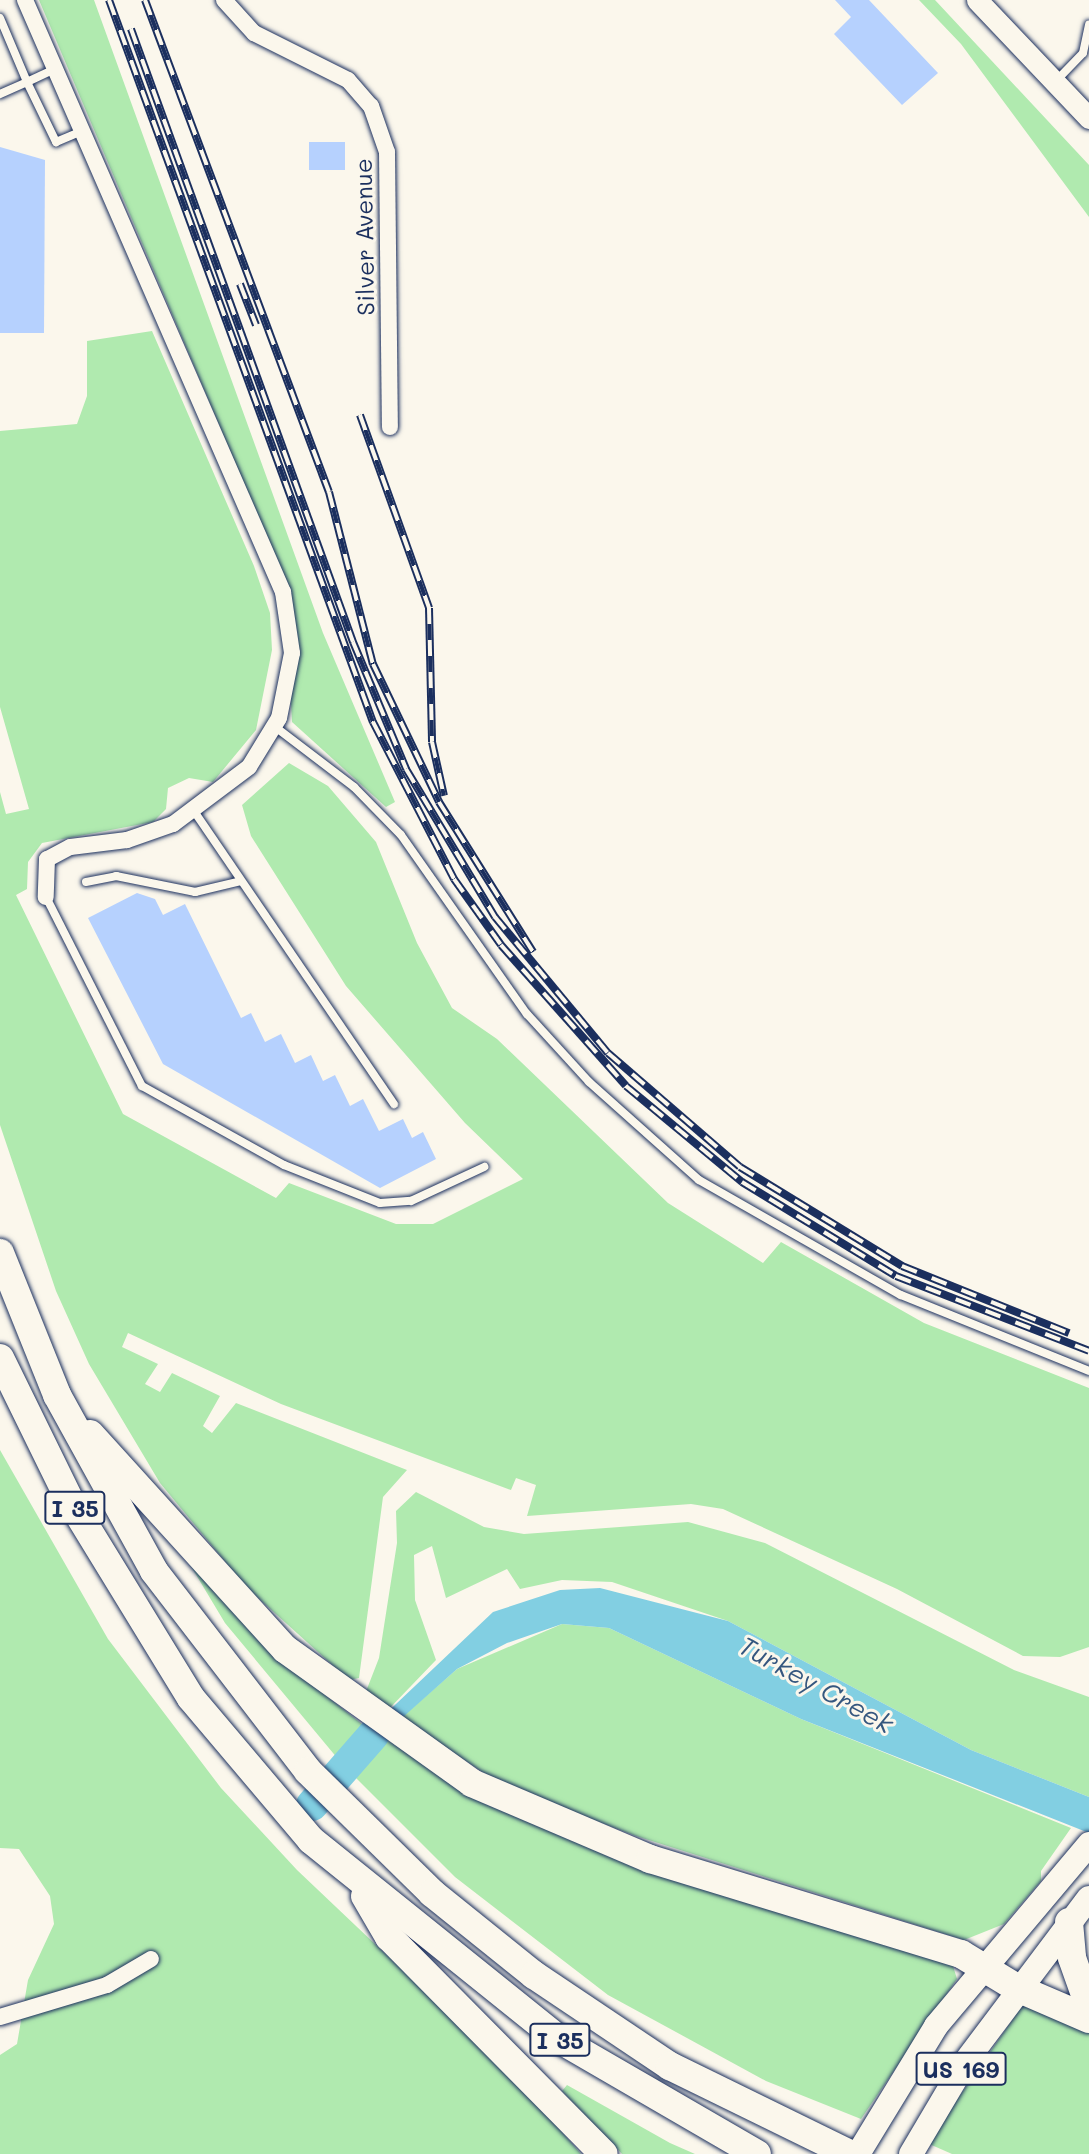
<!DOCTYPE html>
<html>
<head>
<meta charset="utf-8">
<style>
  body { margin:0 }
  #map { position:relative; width:1089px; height:2154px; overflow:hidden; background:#fbf7ec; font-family:Mali,sans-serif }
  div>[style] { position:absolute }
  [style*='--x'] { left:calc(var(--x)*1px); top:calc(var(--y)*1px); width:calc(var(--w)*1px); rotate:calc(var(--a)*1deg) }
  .green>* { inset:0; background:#b0eaaf }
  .water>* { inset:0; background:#82cfe2 }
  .river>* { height:32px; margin:-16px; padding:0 16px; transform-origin:16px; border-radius:16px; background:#82cfe2 }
  .building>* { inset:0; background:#b6d1fe }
  .roads { filter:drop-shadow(0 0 2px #1b2f5e) drop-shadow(0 0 2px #1b2f5e) }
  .service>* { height:8px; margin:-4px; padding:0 4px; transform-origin:4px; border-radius:4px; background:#fbf7ec }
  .minor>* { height:16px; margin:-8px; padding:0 8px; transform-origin:8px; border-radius:8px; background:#fbf7ec }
  .secondary>* { height:21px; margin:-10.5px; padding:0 10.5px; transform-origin:10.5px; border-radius:10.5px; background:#fbf7ec }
  .primary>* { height:24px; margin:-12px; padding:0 12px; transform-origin:12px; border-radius:12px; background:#fbf7ec }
  .motorway>* { height:28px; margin:-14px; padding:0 14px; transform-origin:14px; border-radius:14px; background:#fbf7ec }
  .rail>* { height:8px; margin-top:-4px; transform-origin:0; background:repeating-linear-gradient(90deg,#fbf7ec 0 16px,#1b2f5e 0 32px); box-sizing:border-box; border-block:2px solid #1b2f5e }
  span { translate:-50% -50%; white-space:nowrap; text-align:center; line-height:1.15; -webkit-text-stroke:6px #fbf7ec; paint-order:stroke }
  .shield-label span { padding:2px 5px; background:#fbf7ec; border:2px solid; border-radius:5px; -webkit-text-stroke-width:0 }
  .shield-label { font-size:23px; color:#1b2f5e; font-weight:700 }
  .street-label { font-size:24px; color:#1b2f5e }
  .water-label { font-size:26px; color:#35577f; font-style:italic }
</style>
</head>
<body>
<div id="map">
  <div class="green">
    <i style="clip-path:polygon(39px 0,94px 0,323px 633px,395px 802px,386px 807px,292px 722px,284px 578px)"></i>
    <i style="clip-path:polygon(919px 0,935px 0,1089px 165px,1089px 217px,961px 44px)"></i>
    <i style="clip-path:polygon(152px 331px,254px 566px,270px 613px,272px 650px,256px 730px,213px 782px,189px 778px,168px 788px,166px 809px,153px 822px,42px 843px,28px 862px,27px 889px,16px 895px,123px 1114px,276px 1198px,289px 1183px,396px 1224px,433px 1224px,523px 1179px,465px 1123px,346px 986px,251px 836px,242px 805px,289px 763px,328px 786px,376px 842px,417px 943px,452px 1008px,497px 1039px,668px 1203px,763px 1263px,781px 1242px,924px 1323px,1089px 1388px,1089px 1647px,1060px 1657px,1023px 1656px,897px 1589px,723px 1509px,691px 1504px,527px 1516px,536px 1485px,516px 1478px,511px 1490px,281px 1404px,128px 1333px,122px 1347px,158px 1364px,145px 1384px,160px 1392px,172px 1373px,220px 1396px,203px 1426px,212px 1433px,236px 1403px,407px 1470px,383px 1497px,359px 1678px,349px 1680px,247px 1588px,160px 1483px,89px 1364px,56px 1291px,0 1125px,0 792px,6px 814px,29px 809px,0 707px,0 431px,77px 424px,87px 396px,87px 341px)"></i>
    <i style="clip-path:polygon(0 1450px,108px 1639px,221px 1788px,297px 1870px,511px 2073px,581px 2154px,0 2154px,0 2055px,17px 2044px,28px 1980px,54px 1924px,50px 1896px,19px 1849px,0 1848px)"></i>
    <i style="clip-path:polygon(416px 1492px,484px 1527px,524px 1534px,688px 1522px,765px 1543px,1014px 1670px,1089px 1697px,1089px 1797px,971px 1750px,728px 1621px,612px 1582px,562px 1580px,520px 1589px,507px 1569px,446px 1598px,432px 1546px,414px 1555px,415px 1600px,436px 1660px,386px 1712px,365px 1694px,379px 1658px,397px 1543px,396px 1511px)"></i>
    <i style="clip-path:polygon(183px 1553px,301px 1676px,367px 1728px,338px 1759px,225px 1623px)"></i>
    <i style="clip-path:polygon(562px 1624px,609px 1628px,801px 1719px,1071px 1828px,1041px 1871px,1041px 1881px,1004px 1924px,964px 1940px,636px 1836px,544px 1801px,484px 1773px,401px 1718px,457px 1669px)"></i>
    <i style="clip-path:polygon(387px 1740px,454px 1782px,953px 1966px,957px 1979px,861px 2119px,766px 2081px,608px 1995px,455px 1877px,356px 1778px)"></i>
    <i style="clip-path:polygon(1024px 2003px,1089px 2030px,1089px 2154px,952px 2154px,927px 2143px)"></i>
    <i style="clip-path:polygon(567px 2085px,670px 2143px,695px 2154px,622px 2154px,562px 2091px)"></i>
  </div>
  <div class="water">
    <i style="clip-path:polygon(600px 1588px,728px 1621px,971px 1750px,1089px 1797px,1089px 1833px,801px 1719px,609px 1628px,562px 1624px,507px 1643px,457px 1669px,402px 1718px,356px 1778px,338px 1759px,493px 1612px,560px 1590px)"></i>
  </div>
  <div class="river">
    <i style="--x:312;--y:1805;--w:93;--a:-48.9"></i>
  </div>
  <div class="building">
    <i style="clip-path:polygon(835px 0,869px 0,938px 73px,902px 105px,834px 34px,851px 17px)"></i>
    <i style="clip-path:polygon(309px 142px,345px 142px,345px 170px,309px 170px)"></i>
    <i style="clip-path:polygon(0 147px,45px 160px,44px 333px,0 333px)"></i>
    <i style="clip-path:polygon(137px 893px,155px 899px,163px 915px,185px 904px,241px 1018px,251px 1013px,265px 1042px,281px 1034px,295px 1063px,311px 1055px,323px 1081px,335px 1075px,350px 1106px,363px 1099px,379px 1131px,403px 1119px,412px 1138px,423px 1132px,436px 1159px,380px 1188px,163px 1064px,88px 918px)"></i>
  </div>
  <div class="roads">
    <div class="service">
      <i style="--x:0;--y:18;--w:69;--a:67.1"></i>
      <i style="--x:27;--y:82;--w:31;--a:-25"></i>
      <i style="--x:1055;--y:82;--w:40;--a:-46"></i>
      <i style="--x:1083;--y:53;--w:29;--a:-78"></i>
      <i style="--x:0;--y:94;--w:30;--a:-24"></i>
      <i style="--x:27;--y:82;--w:67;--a:64.2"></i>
      <i style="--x:56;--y:142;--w:28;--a:-23"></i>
      <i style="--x:274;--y:726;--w:101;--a:37.3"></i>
      <i style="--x:354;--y:787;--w:67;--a:45.6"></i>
      <i style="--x:401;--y:835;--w:219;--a:54.9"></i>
      <i style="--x:527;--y:1014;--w:92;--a:47.6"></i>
      <i style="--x:589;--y:1082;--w:147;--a:41.7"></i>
      <i style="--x:699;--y:1180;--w:232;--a:29.7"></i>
      <i style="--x:901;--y:1295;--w:203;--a:22"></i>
      <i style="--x:194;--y:811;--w:355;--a:55.7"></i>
      <i style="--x:86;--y:882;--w:31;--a:-11"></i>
      <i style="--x:116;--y:876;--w:81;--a:11.4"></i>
      <i style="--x:195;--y:892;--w:47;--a:-13.4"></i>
      <i style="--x:46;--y:897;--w:212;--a:63.1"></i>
      <i style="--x:142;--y:1086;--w:162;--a:29.1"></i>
      <i style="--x:284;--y:1165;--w:103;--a:21.6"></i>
      <i style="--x:380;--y:1203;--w:31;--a:-4"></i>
      <i style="--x:411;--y:1201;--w:81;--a:-25"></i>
    </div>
    <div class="minor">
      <i style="--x:25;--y:0;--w:646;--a:66.45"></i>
      <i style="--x:283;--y:592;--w:62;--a:81.6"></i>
      <i style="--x:292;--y:653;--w:66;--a:101.3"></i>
      <i style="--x:279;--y:718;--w:57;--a:121.5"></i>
      <i style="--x:249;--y:767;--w:95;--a:143.1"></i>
      <i style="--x:173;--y:824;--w:49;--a:160.8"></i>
      <i style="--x:127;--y:840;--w:57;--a:173"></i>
      <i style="--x:70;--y:847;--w:26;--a:152"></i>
      <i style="--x:47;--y:859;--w:38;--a:92"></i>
      <i style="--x:224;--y:0;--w:45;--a:47.7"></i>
      <i style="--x:254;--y:33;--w:105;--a:26.6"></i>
      <i style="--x:348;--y:80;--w:35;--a:49"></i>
      <i style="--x:371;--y:106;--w:49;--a:70.8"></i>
      <i style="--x:387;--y:152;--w:275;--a:89.4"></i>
      <i style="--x:0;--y:2017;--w:112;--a:-16.7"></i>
      <i style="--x:107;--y:1985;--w:51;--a:-30.6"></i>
    </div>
    <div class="secondary">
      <i style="--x:977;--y:0;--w:163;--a:46.5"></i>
    </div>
    <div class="primary">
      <i style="--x:858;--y:2154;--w:150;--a:-58.6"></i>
      <i style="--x:936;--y:2026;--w:238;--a:-49.9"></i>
      <i style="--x:911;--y:2154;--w:108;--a:-59.4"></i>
      <i style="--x:966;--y:2061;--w:204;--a:-53"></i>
    </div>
    <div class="motorway">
      <i style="--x:0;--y:1253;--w:153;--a:68.1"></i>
      <i style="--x:57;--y:1395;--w:201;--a:61.1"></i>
      <i style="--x:154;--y:1571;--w:252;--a:52.4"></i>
      <i style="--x:308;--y:1771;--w:174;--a:44.5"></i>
      <i style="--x:432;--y:1893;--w:131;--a:38.8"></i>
      <i style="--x:534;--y:1975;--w:164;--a:33.8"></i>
      <i style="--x:670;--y:2066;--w:200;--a:26.1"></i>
      <i style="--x:0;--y:1358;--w:157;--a:63.9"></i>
      <i style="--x:69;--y:1499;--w:233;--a:58.5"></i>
      <i style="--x:191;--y:1698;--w:186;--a:49.8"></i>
      <i style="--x:311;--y:1840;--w:316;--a:38.8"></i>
      <i style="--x:557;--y:2038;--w:231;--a:30.1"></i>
      <i style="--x:90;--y:1434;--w:290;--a:47.8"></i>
      <i style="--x:285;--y:1649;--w:230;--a:35.6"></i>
      <i style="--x:472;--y:1783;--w:194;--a:23.1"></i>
      <i style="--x:650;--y:1859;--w:325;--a:17"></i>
      <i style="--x:961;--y:1954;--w:66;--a:31.3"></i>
      <i style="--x:1017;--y:1988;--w:78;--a:23.3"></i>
      <i style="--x:365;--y:1896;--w:48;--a:59.7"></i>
      <i style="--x:389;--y:1937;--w:305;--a:45.3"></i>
      <i style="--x:1069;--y:1922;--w:36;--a:85"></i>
      <i style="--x:1072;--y:1958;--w:51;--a:70.5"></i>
    </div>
  </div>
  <div class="rail">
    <i style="--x:109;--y:0;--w:769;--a:69.92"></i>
    <i style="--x:373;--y:722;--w:177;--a:62.7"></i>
    <i style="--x:454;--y:879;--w:81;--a:54.5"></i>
    <i style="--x:501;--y:945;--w:188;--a:48.4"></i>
    <i style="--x:626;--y:1086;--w:151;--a:39.6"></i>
    <i style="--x:742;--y:1182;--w:180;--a:31.4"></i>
    <i style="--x:896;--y:1276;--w:207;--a:21.2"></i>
    <i style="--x:145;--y:0;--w:525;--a:69.5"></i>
    <i style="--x:329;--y:492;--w:178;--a:75.7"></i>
    <i style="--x:373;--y:664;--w:153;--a:64.4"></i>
    <i style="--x:439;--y:802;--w:177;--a:57.9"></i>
    <i style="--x:131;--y:29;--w:652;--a:70.09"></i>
    <i style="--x:353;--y:642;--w:138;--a:67.3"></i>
    <i style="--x:406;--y:769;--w:173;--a:59"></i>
    <i style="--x:495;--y:917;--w:177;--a:50.3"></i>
    <i style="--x:608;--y:1053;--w:174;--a:40.8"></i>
    <i style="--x:740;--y:1167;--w:190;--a:31.4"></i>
    <i style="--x:902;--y:1266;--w:180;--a:21.9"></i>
    <i style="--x:240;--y:284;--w:44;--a:68.7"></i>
    <i style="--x:360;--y:415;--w:205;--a:70.3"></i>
    <i style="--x:429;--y:608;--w:134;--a:88.7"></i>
    <i style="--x:432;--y:742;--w:55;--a:77.5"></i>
  </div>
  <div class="shield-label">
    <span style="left:75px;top:1508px">I 35</span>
    <span style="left:560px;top:2040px">I 35</span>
    <span style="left:961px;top:2069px">US 169</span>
  </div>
  <div class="street-label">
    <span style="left:364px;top:237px;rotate:-91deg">Silver Avenue</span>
  </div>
  <div class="water-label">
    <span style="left:816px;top:1685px;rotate:29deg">Turkey Creek</span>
  </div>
</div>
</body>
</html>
